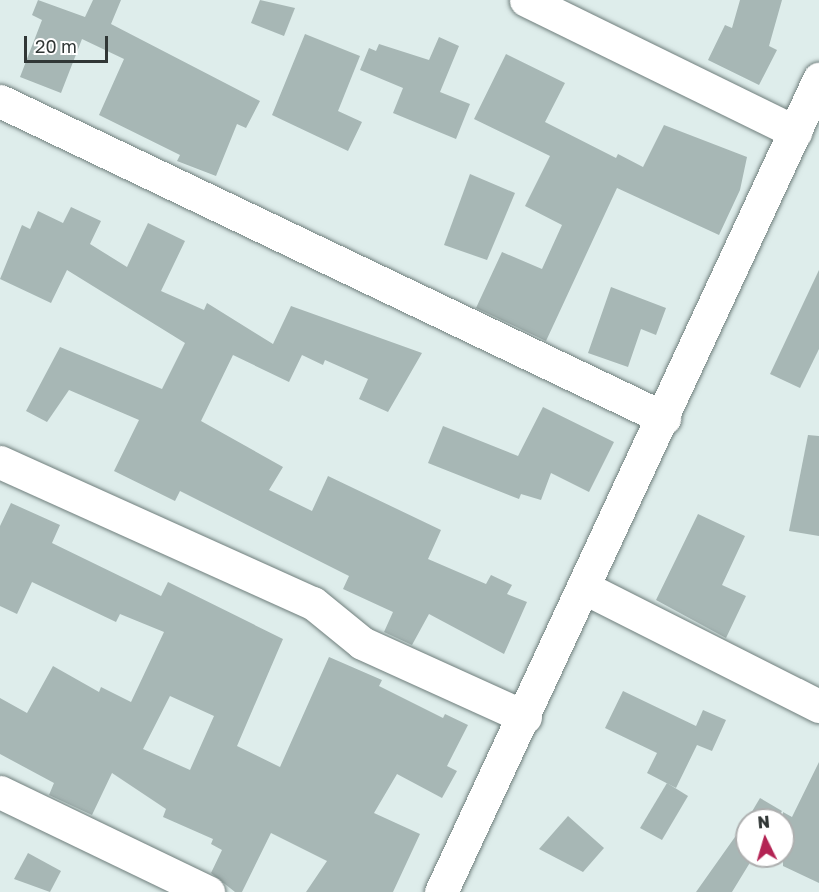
<!DOCTYPE html>
<html>
<head>
<meta charset="utf-8">
<style>
  body { margin:0 }
  #map { position:relative; width:819px; height:892px; overflow:hidden; background:#deedeb; font-family:"Golos Text",sans-serif }
  div>[style] { position:absolute }
  [style*='--x'] { left:calc(var(--x)*1px); top:calc(var(--y)*1px); width:calc(var(--w)*1px); rotate:calc(var(--a)*1deg) }
  .building>* { inset:0; background:#a7b7b5 }
  .roads { filter:drop-shadow(0 0 2px #6f7e7c) drop-shadow(0 0 2px #6f7e7c) }
  .minor>* { height:33px; margin:-16.5px; padding:0 16.5px; transform-origin:16.5px; border-radius:16.5px; background:#fff }
  span { translate:-50% -50%; white-space:nowrap; text-align:center; line-height:1.15; -webkit-text-stroke:6px #fff; paint-order:stroke }
  .north { position:absolute; left:735px; top:808px; width:60px; height:60px; box-sizing:border-box; background:#fff; border:2px solid #adafaf; border-radius:50%; rotate:355deg; font-size:16px; font-weight:700; line-height:24px; text-align:center; color:#313736 }
  .north::after { content:''; display:block; margin:auto; width:21px; height:27px; background:#b32353; clip-path:polygon(50% 0,100% 100%,50% 72%,0 100%) }
  .scale { position:absolute; left:24px; top:36px; width:84px; height:27px; box-sizing:border-box; border:3px solid #313736; border-top:0; padding-left:8px; font-size:18px; line-height:21px; white-space:nowrap; color:#313736; -webkit-text-stroke:4px #fff; paint-order:stroke }
</style>
</head>
<body>
<div id="map">
  <div class="building">
    <i style="clip-path:polygon(38px 0,85px 17px,93px 0,121px 0,111px 24px,260px 101px,246px 128px,237px 124px,216px 176px,177px 161px,180px 155px,99px 115px,124px 59px,82px 39px,61px 93px,20px 77px,42px 20px,32px 15px)"></i>
    <i style="clip-path:polygon(260px 0,295px 8px,284px 36px,251px 23px)"></i>
    <i style="clip-path:polygon(740px 0,782px 0,769px 46px,777px 50px,759px 85px,708px 60px,725px 25px,732px 28px)"></i>
    <i style="clip-path:polygon(305px 34px,360px 56px,338px 111px,362px 122px,348px 151px,272px 115px)"></i>
    <i style="clip-path:polygon(439px 37px,459px 46px,440px 92px,470px 104px,456px 139px,393px 113px,403px 88px,360px 70px,369px 48px,376px 51px,379px 44px,429px 60px)"></i>
    <i style="clip-path:polygon(506px 54px,565px 83px,545px 122px,616px 158px,618px 154px,643px 167px,664px 125px,747px 157px,740px 190px,719px 235px,617px 188px,546px 341px,476px 308px,502px 252px,542px 269px,562px 225px,525px 206px,550px 156px,474px 119px)"></i>
    <i style="clip-path:polygon(470px 174px,515px 193px,487px 260px,444px 245px)"></i>
    <i style="clip-path:polygon(71px 207px,101px 221px,90px 244px,127px 267px,148px 223px,185px 241px,161px 291px,204px 310px,207px 303px,273px 344px,291px 306px,422px 353px,388px 412px,359px 399px,368px 379px,325px 360px,323px 365px,302px 355px,289px 382px,233px 355px,201px 421px,283px 467px,269px 490px,312px 511px,328px 476px,441px 530px,428px 559px,486px 584px,491px 575px,512px 585px,507px 594px,527px 602px,504px 654px,429px 614px,412px 645px,384px 632px,393px 612px,343px 589px,349px 576px,180px 491px,175px 501px,114px 471px,139px 420px,69px 390px,47px 422px,26px 411px,60px 347px,162px 389px,185px 343px,67px 270px,51px 303px,0 279px,22px 225px,30px 229px,38px 211px,63px 223px)"></i>
    <i style="clip-path:polygon(819px 270px,819px 349px,800px 388px,770px 374px)"></i>
    <i style="clip-path:polygon(611px 287px,666px 308px,656px 335px,641px 329px,628px 367px,588px 353px)"></i>
    <i style="clip-path:polygon(543px 407px,614px 442px,589px 492px,551px 473px,541px 500px,521px 494px,519px 499px,428px 463px,443px 426px,518px 456px)"></i>
    <i style="clip-path:polygon(808px 435px,819px 436px,819px 536px,789px 531px)"></i>
    <i style="clip-path:polygon(evenodd,11px 503px,60px 525px,52px 543px,161px 596px,168px 582px,283px 639px,237px 746px,280px 767px,329px 657px,382px 680px,379px 686px,443px 718px,445px 714px,468px 725px,447px 766px,457px 771px,442px 798px,397px 774px,374px 813px,420px 834px,393px 892px,306px 892px,327px 861px,271px 833px,242px 892px,235px 892px,211px 873px,222px 850px,211px 844px,213px 839px,163px 817px,166px 809px,112px 773px,92px 815px,49px 795px,54px 783px,0 754px,0 698px,27px 713px,53px 666px,99px 692px,101px 687px,131px 702px,164px 632px,120px 614px,116px 622px,32px 582px,17px 614px,0 606px,0 526px,11px 503px,170px 696px,214px 716px,190px 770px,143px 749px,170px 696px)"></i>
    <i style="clip-path:polygon(698px 514px,745px 536px,722px 585px,746px 596px,726px 638px,656px 600px)"></i>
    <i style="clip-path:polygon(623px 691px,696px 726px,703px 710px,726px 720px,712px 751px,697px 745px,676px 788px,647px 773px,657px 753px,605px 728px)"></i>
    <i style="clip-path:polygon(819px 762px,819px 883px,783px 866px,783px 812px,792px 817px)"></i>
    <i style="clip-path:polygon(667px 783px,688px 796px,662px 840px,640px 828px)"></i>
    <i style="clip-path:polygon(760px 798px,782px 811px,776px 820px,747px 820px)"></i>
    <i style="clip-path:polygon(568px 816px,604px 848px,583px 872px,539px 849px)"></i>
    <i style="clip-path:polygon(747px 820px,747px 856px,754px 856px,732px 892px,696px 892px)"></i>
    <i style="clip-path:polygon(28px 853px,61px 871px,50px 892px,14px 879px)"></i>
  </div>
  <div class="roads">
    <div class="minor">
      <i style="--x:526;--y:0;--w:300;--a:26.1"></i>
      <i style="--x:0;--y:101;--w:736;--a:25.52"></i>
      <i style="--x:0;--y:462;--w:343;--a:24.3"></i>
      <i style="--x:313;--y:603;--w:63;--a:39.2"></i>
      <i style="--x:362;--y:643;--w:179;--a:24.4"></i>
      <i style="--x:585;--y:588;--w:262;--a:26.8"></i>
      <i style="--x:0;--y:792;--w:231;--a:25.7"></i>
      <i style="--x:441;--y:892;--w:897;--a:-65.06"></i>
    </div>
  </div>
  <div class="north">N</div>
  <div class="scale">20 m</div>
</div>
</body>
</html>
